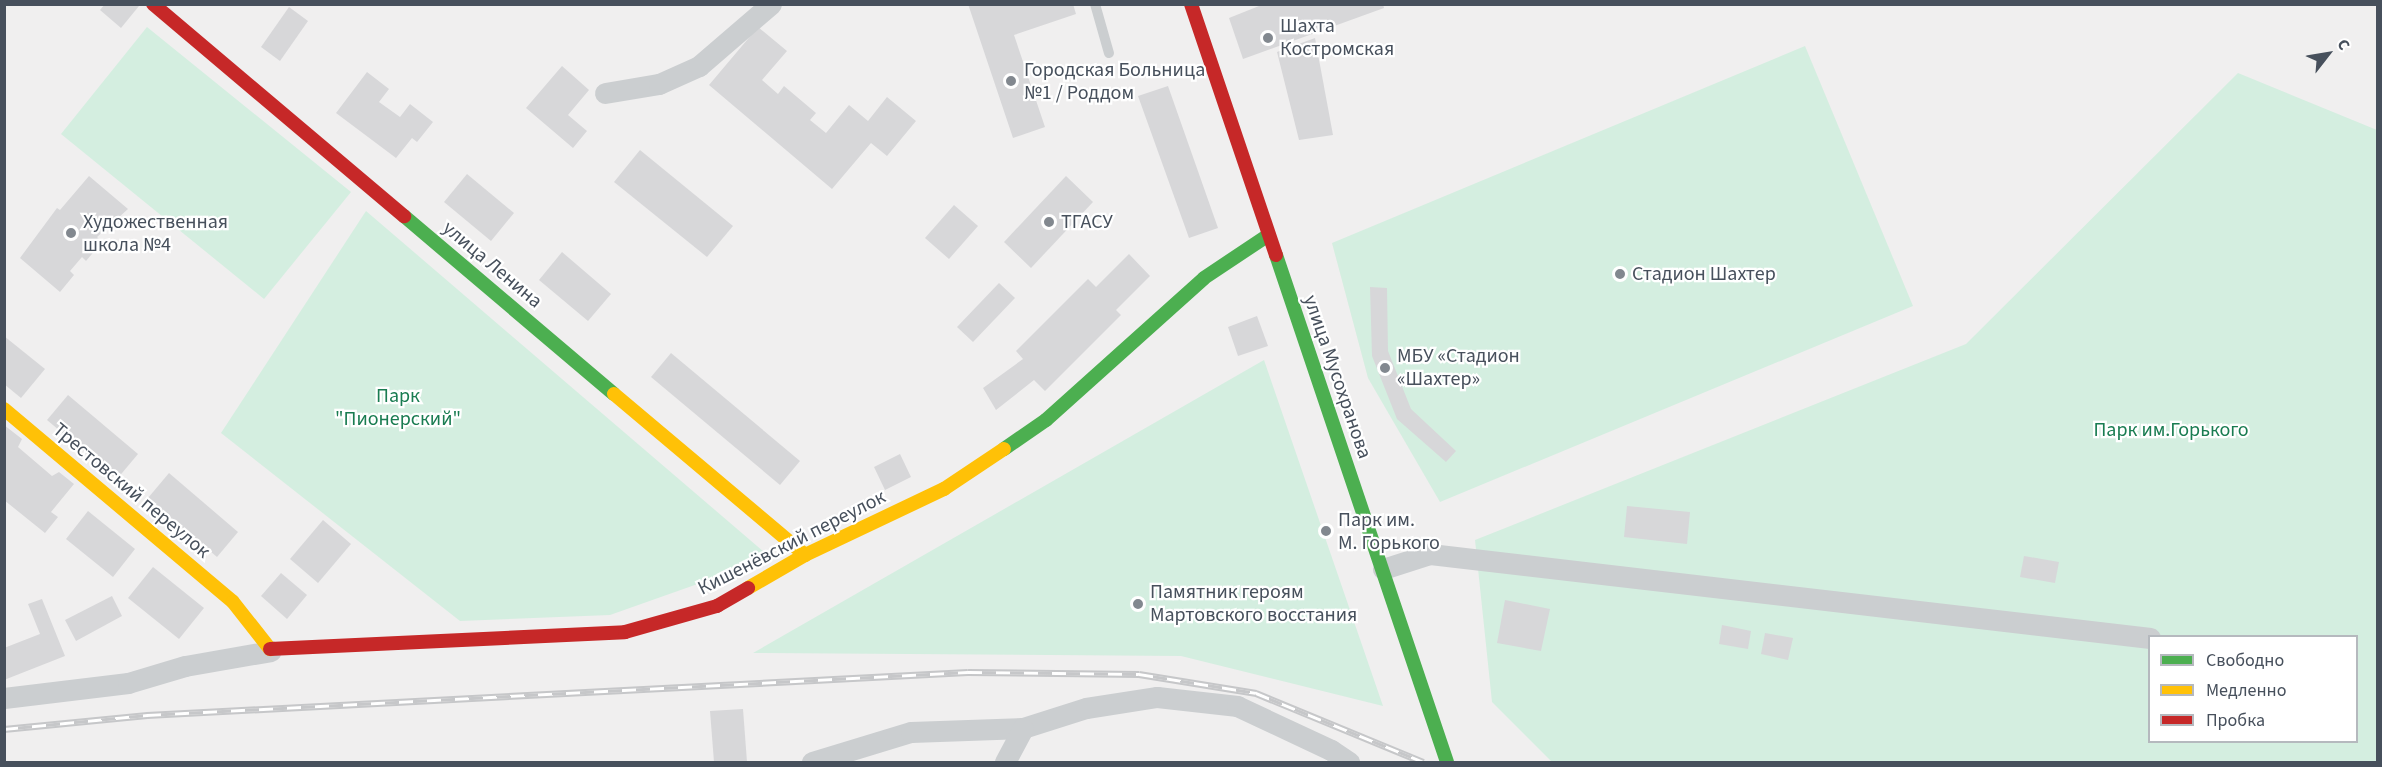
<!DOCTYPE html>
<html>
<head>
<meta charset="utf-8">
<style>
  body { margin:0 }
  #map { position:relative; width:2382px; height:767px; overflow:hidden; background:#f0efef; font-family:"Source Sans 3",sans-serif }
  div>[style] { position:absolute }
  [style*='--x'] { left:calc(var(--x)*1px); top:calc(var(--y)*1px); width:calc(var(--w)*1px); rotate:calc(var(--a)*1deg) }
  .green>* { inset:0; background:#d4eee0 }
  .building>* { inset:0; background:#d7d7d9 }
  .lane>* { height:10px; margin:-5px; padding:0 5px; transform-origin:5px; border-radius:5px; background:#cbced0 }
  .street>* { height:21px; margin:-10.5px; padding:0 10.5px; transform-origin:10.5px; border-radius:10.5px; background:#cbced0 }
  .fast>* { height:14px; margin:-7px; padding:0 7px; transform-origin:7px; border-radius:7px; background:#4caf50 }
  .slow>* { height:14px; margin:-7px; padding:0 7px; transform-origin:7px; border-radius:7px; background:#ffc107 }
  .jam>* { height:14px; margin:-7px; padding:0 7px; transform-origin:7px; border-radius:7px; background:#c62828 }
  .rail>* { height:7px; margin-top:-3.5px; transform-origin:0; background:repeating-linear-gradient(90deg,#fff 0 14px,#c6c7c9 0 28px); box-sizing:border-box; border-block:2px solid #c6c7c9 }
  .dots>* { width:16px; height:16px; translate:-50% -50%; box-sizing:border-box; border:3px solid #fff; border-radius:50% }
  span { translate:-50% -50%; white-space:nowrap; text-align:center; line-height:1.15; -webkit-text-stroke:4.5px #fff; paint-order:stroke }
  .poi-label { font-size:20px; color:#47505c }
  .left { translate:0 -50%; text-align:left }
  .street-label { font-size:20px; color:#47505c }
  .park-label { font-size:20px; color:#197c51 }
  .frame { position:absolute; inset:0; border:6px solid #47505c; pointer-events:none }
  .legend { position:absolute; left:2148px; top:635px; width:210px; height:108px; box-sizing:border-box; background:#fff; border:2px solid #b5b9be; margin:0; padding:8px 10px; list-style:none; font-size:18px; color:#47505c }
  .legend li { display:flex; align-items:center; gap:12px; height:30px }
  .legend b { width:30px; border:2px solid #b5b9be }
  .north { position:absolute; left:2298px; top:24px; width:60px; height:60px; -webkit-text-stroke:4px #fff; paint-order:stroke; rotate:59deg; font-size:16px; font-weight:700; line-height:24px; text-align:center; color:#47505c }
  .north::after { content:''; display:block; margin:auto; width:21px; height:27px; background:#47505c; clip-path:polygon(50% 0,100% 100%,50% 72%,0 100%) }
</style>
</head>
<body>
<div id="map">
  <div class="green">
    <i style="clip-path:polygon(147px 27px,351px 192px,264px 299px,61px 134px)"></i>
    <i style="clip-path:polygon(1805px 46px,1913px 306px,1440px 502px,1368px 378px,1332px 243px)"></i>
    <i style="clip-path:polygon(evenodd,2238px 73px,2377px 130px,2377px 762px,1552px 762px,1492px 702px,1475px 540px,1966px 344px,2238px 73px,2150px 636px,2356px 636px,2356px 742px,2150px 742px,2150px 636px)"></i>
    <i style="clip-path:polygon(366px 211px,771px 558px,610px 615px,460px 621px,221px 433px)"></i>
    <i style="clip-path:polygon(1264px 360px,1383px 706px,1181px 656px,753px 653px)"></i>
  </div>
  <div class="building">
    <i style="clip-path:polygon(105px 4px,137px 4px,139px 6px,121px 28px,100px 10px)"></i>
    <i style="clip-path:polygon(968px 4px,1073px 4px,1076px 14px,1014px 35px,1045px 127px,1013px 138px)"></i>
    <i style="clip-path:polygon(1264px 4px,1383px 4px,1384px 8px,1243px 59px,1229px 18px)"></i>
    <i style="clip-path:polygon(289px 7px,308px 21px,280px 61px,261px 47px)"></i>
    <i style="clip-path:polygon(758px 27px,787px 51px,762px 80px,778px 94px,784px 86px,816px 113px,810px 120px,826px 133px,849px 105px,868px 121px,887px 97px,916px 121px,887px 156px,871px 143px,832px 189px,709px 85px)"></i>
    <i style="clip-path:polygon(1315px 38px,1333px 135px,1299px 140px,1277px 52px)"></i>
    <i style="clip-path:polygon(562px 66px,589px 90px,568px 115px,587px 131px,573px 148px,526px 108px)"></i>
    <i style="clip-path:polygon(367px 72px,389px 89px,379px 102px,400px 117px,410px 104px,433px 122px,417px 142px,412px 138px,396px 158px,336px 113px)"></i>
    <i style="clip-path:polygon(1168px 86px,1218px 228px,1189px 238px,1138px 96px)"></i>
    <i style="clip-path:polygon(640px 150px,733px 226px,707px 257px,614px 182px)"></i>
    <i style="clip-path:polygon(467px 174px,514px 213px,491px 241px,444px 202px)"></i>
    <i style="clip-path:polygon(89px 176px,128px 209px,97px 237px,102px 242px,86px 261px,82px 257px,70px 271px,74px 275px,60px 292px,20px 258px,57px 208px,60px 210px)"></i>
    <i style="clip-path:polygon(1066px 176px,1093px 202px,1031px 268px,1004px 242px)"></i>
    <i style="clip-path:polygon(954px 205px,978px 226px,949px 259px,925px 238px)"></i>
    <i style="clip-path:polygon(562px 252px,611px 294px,588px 321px,539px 280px)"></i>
    <i style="clip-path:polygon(1129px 254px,1150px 276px,1116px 310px,1121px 315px,1045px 391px,1034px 380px,996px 410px,983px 388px,1023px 359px,1016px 351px,1088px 279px,1096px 287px)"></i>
    <i style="clip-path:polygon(999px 283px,1015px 298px,973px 342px,957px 327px)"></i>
    <i style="clip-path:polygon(1370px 287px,1387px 288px,1388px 351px,1411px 409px,1456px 451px,1446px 462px,1397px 419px,1372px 356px)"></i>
    <i style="clip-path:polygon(1257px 316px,1268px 346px,1238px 356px,1228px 327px)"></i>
    <i style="clip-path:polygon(4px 336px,45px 369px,21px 398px,4px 384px)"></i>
    <i style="clip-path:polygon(671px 353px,800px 461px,780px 485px,651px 377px)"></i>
    <i style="clip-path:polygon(68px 395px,138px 454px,117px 479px,47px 420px)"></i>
    <i style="clip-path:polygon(4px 425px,22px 439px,18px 447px,52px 476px,59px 472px,74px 484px,51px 512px,58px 517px,45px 533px,4px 500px)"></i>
    <i style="clip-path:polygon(900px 454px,911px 477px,885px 490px,874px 467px)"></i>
    <i style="clip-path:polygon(169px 473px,238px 532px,217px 557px,148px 498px)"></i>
    <i style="clip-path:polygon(1627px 506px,1690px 512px,1687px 544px,1624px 537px)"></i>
    <i style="clip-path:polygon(88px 511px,135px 549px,113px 577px,66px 539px)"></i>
    <i style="clip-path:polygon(323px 520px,351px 544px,318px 583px,290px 559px)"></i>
    <i style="clip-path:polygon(2024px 556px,2059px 562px,2055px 583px,2020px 577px)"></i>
    <i style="clip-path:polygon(153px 567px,204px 608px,179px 639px,128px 598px)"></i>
    <i style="clip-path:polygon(281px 573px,307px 595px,287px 619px,261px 596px)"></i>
    <i style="clip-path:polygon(112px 596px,122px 616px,76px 641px,65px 620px)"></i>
    <i style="clip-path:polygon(42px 599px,65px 656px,4px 680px,4px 648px,40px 634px,28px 604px)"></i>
    <i style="clip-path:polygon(1505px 600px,1550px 609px,1541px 651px,1497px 643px)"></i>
    <i style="clip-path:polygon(1722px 625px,1751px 631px,1748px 649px,1719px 644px)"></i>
    <i style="clip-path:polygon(1765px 633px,1793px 638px,1788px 660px,1761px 654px)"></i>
    <i style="clip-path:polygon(743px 709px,747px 762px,714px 762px,710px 711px)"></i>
  </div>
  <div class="lane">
    <i style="--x:1095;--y:4;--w:51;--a:74.1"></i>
  </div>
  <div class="street">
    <i style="--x:605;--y:93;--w:55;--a:-9.5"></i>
    <i style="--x:659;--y:84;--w:44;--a:-24.2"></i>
    <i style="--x:699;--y:66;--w:95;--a:-40.7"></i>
    <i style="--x:1383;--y:569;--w:49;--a:-17.7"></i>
    <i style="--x:1430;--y:554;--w:725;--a:6.65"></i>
    <i style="--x:4;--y:698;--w:125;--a:-6.9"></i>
    <i style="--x:128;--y:683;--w:59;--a:-16.6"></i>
    <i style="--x:185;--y:666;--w:87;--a:-9.9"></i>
    <i style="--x:812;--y:762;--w:103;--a:-16.9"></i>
    <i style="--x:911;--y:732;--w:112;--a:-2"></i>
    <i style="--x:1023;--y:728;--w:66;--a:-17.6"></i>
    <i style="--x:1086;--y:708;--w:72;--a:-8.8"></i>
    <i style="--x:1157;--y:697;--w:81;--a:6.4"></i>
    <i style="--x:1237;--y:706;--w:104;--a:25.1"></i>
    <i style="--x:1331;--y:750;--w:22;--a:34"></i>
    <i style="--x:1005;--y:762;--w:38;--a:-62"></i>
  </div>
  <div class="fast">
    <i style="--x:404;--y:216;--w:275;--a:40.3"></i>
    <i style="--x:1276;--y:255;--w:535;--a:71.36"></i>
    <i style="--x:1004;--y:449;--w:51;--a:-34.6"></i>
    <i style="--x:1046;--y:420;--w:212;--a:-41.9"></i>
    <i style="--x:1204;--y:278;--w:76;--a:-33.7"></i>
  </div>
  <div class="slow">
    <i style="--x:614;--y:394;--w:250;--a:40.1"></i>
    <i style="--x:4;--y:409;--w:299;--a:40.1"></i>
    <i style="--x:233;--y:602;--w:60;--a:51.8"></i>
    <i style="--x:748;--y:588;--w:66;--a:-30.1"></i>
    <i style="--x:805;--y:555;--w:154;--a:-25.4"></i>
    <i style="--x:944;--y:489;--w:72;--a:-33.7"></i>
  </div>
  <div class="jam">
    <i style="--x:153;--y:4;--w:329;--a:40.2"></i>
    <i style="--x:1191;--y:4;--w:265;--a:71.3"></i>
    <i style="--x:270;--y:649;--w:355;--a:-2.7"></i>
    <i style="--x:625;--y:632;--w:96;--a:-15.8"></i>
    <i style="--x:717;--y:606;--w:36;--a:-30"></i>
  </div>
  <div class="rail">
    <i style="--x:4;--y:729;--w:144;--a:-5.6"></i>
    <i style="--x:147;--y:715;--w:822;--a:-3"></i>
    <i style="--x:968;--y:672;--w:171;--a:0.7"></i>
    <i style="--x:1139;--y:674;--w:119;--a:9.2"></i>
    <i style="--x:1256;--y:693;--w:181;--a:22.4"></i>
  </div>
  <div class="dots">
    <i style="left:1268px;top:38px;background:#82888f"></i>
    <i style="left:1011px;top:81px;background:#82888f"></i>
    <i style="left:1049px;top:222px;background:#82888f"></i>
    <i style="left:71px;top:233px;background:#82888f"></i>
    <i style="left:1620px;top:274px;background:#82888f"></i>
    <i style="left:1385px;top:368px;background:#82888f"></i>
    <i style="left:1326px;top:531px;background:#82888f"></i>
    <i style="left:1138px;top:604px;background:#82888f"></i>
  </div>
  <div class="poi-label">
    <span class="left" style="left:1280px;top:38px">Шахта<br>Костромская</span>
    <span class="left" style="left:1024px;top:82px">Городская Больница<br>№1 / Роддом</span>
    <span class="left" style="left:83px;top:234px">Художественная<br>школа №4</span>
    <span class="left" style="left:1061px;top:222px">ТГАСУ</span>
    <span class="left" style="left:1632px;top:274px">Стадион Шахтер</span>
    <span class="left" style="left:1397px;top:368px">МБУ «Стадион<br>«Шахтер»</span>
    <span class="left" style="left:1338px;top:532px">Парк им.<br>М. Горького</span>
    <span class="left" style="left:1150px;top:604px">Памятник героям<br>Мартовского восстания</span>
  </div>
  <div class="street-label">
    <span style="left:492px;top:265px;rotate:40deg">улица Ленина</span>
    <span style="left:1337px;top:377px;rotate:71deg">улица Мусохранова</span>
    <span style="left:131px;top:491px;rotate:40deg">Трестовский переулок</span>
    <span style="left:792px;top:543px;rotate:-27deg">Кишенёвский переулок</span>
  </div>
  <div class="park-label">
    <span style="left:398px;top:408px">Парк<br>"Пионерский"</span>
    <span style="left:2171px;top:430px">Парк им.Горького</span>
  </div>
  <div class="frame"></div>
  <ul class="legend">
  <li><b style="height:8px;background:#4caf50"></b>Свободно</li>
  <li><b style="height:8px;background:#ffc107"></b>Медленно</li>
  <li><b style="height:8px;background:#c62828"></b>Пробка</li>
  </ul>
  <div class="north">С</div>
</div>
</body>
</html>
